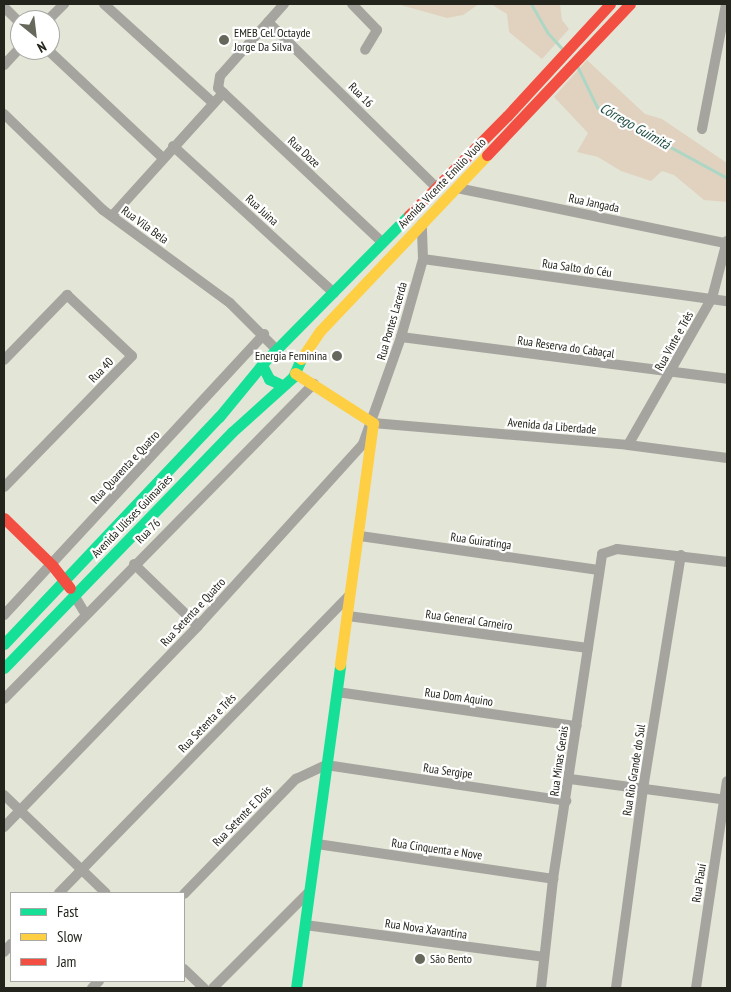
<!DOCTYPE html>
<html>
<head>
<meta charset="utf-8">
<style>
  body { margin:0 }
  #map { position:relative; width:731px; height:992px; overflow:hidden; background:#e3e5d6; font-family:"PT Sans Narrow",sans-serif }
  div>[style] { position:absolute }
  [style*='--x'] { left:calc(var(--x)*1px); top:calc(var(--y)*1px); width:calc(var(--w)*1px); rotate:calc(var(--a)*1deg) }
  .green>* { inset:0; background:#e1d2c0 }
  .stream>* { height:3px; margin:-1.5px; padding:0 1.5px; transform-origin:1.5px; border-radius:1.5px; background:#aed6c4 }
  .street>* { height:10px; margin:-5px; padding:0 5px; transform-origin:5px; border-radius:5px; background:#a6a49f }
  .fast>* { height:11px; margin:-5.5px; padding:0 5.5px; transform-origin:5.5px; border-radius:5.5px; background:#16e098 }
  .slow>* { height:11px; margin:-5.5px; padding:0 5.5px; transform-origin:5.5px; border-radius:5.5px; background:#ffcf43 }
  .jam>* { height:11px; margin:-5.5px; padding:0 5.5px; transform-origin:5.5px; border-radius:5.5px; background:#f24e42 }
  .dots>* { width:14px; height:14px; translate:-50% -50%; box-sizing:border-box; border:2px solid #fff; border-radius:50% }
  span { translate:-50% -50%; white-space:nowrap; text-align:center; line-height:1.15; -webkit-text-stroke:4.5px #fff; paint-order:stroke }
  .poi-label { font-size:12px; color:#23241b }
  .left { translate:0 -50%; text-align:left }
  .right { translate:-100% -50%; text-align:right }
  .street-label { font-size:12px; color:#23241b }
  .water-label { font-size:14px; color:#1b493d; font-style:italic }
  .frame { position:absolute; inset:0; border:5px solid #23241b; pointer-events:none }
  .legend { position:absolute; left:10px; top:892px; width:175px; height:90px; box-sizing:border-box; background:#fff; border:1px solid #a7a7a4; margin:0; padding:6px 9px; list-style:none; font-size:15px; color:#23241b }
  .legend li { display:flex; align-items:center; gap:10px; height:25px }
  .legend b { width:25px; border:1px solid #a7a7a4 }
  .north { position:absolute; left:10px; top:10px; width:50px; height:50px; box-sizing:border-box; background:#fff; border:1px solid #a7a7a4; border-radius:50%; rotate:151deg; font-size:14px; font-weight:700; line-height:20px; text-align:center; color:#23241b }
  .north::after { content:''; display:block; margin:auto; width:18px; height:22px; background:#66685c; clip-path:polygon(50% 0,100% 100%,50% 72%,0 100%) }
</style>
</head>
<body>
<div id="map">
  <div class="green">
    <i style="clip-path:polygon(397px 4px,479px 4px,463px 15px,447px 18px)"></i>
    <i style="clip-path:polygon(491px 4px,560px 4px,562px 20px,569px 29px,542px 59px,509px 32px,507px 14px)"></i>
    <i style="clip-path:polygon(587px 60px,645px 114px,662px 119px,727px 163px,727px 202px,704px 200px,674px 175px,662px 171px,651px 181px,621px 171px,598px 157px,577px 152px,588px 133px,554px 97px)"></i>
  </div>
  <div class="stream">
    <i style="--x:531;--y:4;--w:32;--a:60"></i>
    <i style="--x:547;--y:32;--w:24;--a:48"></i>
    <i style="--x:577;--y:66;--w:46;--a:64"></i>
    <i style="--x:597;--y:107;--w:148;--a:28.6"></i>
  </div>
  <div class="street">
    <i style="--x:104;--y:4;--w:147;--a:42.2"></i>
    <i style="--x:284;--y:4;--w:96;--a:131.6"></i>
    <i style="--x:220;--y:76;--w:12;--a:99"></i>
    <i style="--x:218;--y:88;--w:225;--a:43.2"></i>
    <i style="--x:352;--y:4;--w:36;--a:46"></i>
    <i style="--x:377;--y:30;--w:23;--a:121"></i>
    <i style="--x:4;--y:7;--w:23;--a:45"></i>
    <i style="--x:48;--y:20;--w:23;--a:-45"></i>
    <i style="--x:268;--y:22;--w:235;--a:44.5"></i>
    <i style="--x:48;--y:50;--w:156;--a:43.2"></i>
    <i style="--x:4;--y:65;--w:23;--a:-47"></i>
    <i style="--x:4;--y:114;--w:138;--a:44.1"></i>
    <i style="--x:103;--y:210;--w:157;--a:36.2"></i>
    <i style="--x:230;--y:303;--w:66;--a:45"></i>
    <i style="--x:702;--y:129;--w:127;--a:-79.1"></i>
    <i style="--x:173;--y:146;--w:218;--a:42.4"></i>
    <i style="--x:457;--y:188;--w:275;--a:11.6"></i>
    <i style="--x:112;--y:216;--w:166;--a:-47.9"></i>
    <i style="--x:423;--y:259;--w:307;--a:7.9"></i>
    <i style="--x:401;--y:337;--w:329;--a:7.3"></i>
    <i style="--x:4;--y:360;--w:91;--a:-45.9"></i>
    <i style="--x:67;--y:295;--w:89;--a:43.2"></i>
    <i style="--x:132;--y:356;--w:183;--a:134.3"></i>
    <i style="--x:373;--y:423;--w:256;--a:4.9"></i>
    <i style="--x:628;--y:445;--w:100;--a:7.5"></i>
    <i style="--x:628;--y:445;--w:169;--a:-60.3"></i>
    <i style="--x:712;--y:298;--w:59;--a:-75.3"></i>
    <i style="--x:360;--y:536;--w:241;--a:8.1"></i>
    <i style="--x:134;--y:564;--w:89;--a:44.1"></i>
    <i style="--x:74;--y:595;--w:21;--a:59"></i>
    <i style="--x:4;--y:615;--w:383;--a:-47.2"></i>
    <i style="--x:348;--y:616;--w:242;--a:7.6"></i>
    <i style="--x:337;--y:692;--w:242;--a:8.1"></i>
    <i style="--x:4;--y:699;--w:442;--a:-45.5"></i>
    <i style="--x:570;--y:779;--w:158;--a:7.6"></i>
    <i style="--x:4;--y:795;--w:141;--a:43.9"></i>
    <i style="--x:4;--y:827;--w:279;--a:-46"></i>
    <i style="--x:198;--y:626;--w:246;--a:-47.8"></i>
    <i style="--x:363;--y:444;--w:114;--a:-70.4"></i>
    <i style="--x:401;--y:337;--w:81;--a:-74.2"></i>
    <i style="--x:423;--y:259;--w:35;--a:-92"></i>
    <i style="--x:317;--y:844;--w:239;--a:8.4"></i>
    <i style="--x:59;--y:893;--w:417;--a:-45.7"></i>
    <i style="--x:184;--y:894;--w:161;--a:-45.8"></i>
    <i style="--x:296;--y:779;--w:33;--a:-25"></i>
    <i style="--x:326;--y:765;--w:243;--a:8.5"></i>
    <i style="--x:305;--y:925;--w:241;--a:7.6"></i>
    <i style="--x:4;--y:952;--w:11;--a:-49"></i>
    <i style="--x:184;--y:969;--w:28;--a:44"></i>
    <i style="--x:92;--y:988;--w:10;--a:-45"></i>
    <i style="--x:213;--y:988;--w:136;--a:-45"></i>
    <i style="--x:541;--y:988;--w:110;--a:-83.7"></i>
    <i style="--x:553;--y:879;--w:329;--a:-81.4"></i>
    <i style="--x:602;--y:554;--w:16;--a:-18"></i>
    <i style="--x:617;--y:549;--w:111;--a:6.7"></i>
    <i style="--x:616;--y:988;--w:201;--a:-82.3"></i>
    <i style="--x:643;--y:789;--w:237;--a:-80.8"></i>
    <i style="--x:696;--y:988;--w:209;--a:-81.5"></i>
  </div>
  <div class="fast">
    <i style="--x:262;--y:365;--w:16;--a:63"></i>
    <i style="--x:269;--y:379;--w:14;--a:25"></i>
    <i style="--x:4;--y:644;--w:313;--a:-46.6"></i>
    <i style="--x:219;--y:417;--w:72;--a:-50.6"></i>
    <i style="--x:265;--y:361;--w:205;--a:-45.4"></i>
    <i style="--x:4;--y:668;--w:328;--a:-46"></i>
    <i style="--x:232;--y:432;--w:82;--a:-42"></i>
    <i style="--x:293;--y:377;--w:20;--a:-66"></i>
    <i style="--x:296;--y:988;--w:326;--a:-82.2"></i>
  </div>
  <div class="slow">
    <i style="--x:301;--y:359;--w:34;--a:-56"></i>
    <i style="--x:320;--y:331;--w:243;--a:-46.5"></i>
    <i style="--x:295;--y:373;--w:93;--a:32.7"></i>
    <i style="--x:373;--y:423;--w:244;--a:97.8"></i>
  </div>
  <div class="jam">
    <i style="--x:487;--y:155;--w:208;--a:-46.6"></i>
    <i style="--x:409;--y:215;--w:139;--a:-45.3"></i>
    <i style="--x:507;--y:116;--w:152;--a:-47.4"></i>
    <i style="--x:4;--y:518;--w:67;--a:44.4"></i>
    <i style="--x:52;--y:565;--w:29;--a:52"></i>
  </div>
  <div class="dots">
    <i style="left:224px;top:40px;background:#66685c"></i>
    <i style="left:337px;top:356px;background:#66685c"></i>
    <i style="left:420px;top:959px;background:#66685c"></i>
  </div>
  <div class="poi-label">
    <span class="left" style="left:234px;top:40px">EMEB Cel. Octayde<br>Jorge Da Silva</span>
    <span class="right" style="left:327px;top:356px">Energia Feminina</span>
    <span class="left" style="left:430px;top:959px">São Bento</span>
  </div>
  <div class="street-label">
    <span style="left:361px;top:95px;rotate:45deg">Rua 16</span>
    <span style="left:304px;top:152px;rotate:43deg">Rua Doze</span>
    <span style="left:442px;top:183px;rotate:-46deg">Avenida Vicente Emilio Vuolo</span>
    <span style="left:594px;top:203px;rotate:12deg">Rua Jangada</span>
    <span style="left:262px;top:210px;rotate:42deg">Rua Juina</span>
    <span style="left:145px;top:225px;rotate:36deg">Rua Vila Bela</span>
    <span style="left:577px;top:268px;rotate:8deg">Rua Salto do Céu</span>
    <span style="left:392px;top:321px;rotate:-74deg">Rua Pontes Lacerda</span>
    <span style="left:674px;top:341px;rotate:-61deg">Rua Vinte e Três</span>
    <span style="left:566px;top:347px;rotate:8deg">Rua Reserva do Cabaçal</span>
    <span style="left:101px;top:370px;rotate:-46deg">Rua 40</span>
    <span style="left:552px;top:426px;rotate:5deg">Avenida da Liberdade</span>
    <span style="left:125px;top:467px;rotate:-47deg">Rua Quarenta e Quatro</span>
    <span style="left:132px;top:516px;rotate:-46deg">Avenida Ulisses Guimarães</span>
    <span style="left:148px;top:531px;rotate:-45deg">Rua 76</span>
    <span style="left:481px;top:541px;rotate:8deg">Rua Guiratinga</span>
    <span style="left:193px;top:612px;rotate:-47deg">Rua Setenta e Quatro</span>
    <span style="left:469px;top:620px;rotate:8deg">Rua General Carneiro</span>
    <span style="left:459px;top:697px;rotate:8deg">Rua Dom Aquino</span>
    <span style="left:207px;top:723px;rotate:-46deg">Rua Setenta e Três</span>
    <span style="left:559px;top:761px;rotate:-82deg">Rua Minas Gerais</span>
    <span style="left:634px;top:770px;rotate:-81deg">Rua Rio Grande do Sul</span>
    <span style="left:448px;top:771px;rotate:8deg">Rua Sergipe</span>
    <span style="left:242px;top:816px;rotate:-46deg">Rua Setente E Dois</span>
    <span style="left:437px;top:849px;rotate:8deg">Rua Cinquenta e Nove</span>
    <span style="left:699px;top:883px;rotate:-81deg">Rua Piauí</span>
    <span style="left:426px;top:929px;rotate:8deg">Rua Nova Xavantina</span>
  </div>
  <div class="water-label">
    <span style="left:635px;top:126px;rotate:30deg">Córrego Guimitá</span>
  </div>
  <div class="frame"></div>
  <ul class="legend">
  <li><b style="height:6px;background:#16e098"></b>Fast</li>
  <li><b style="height:6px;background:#ffcf43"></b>Slow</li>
  <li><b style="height:6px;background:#f24e42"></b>Jam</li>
  </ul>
  <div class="north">N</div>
</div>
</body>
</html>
